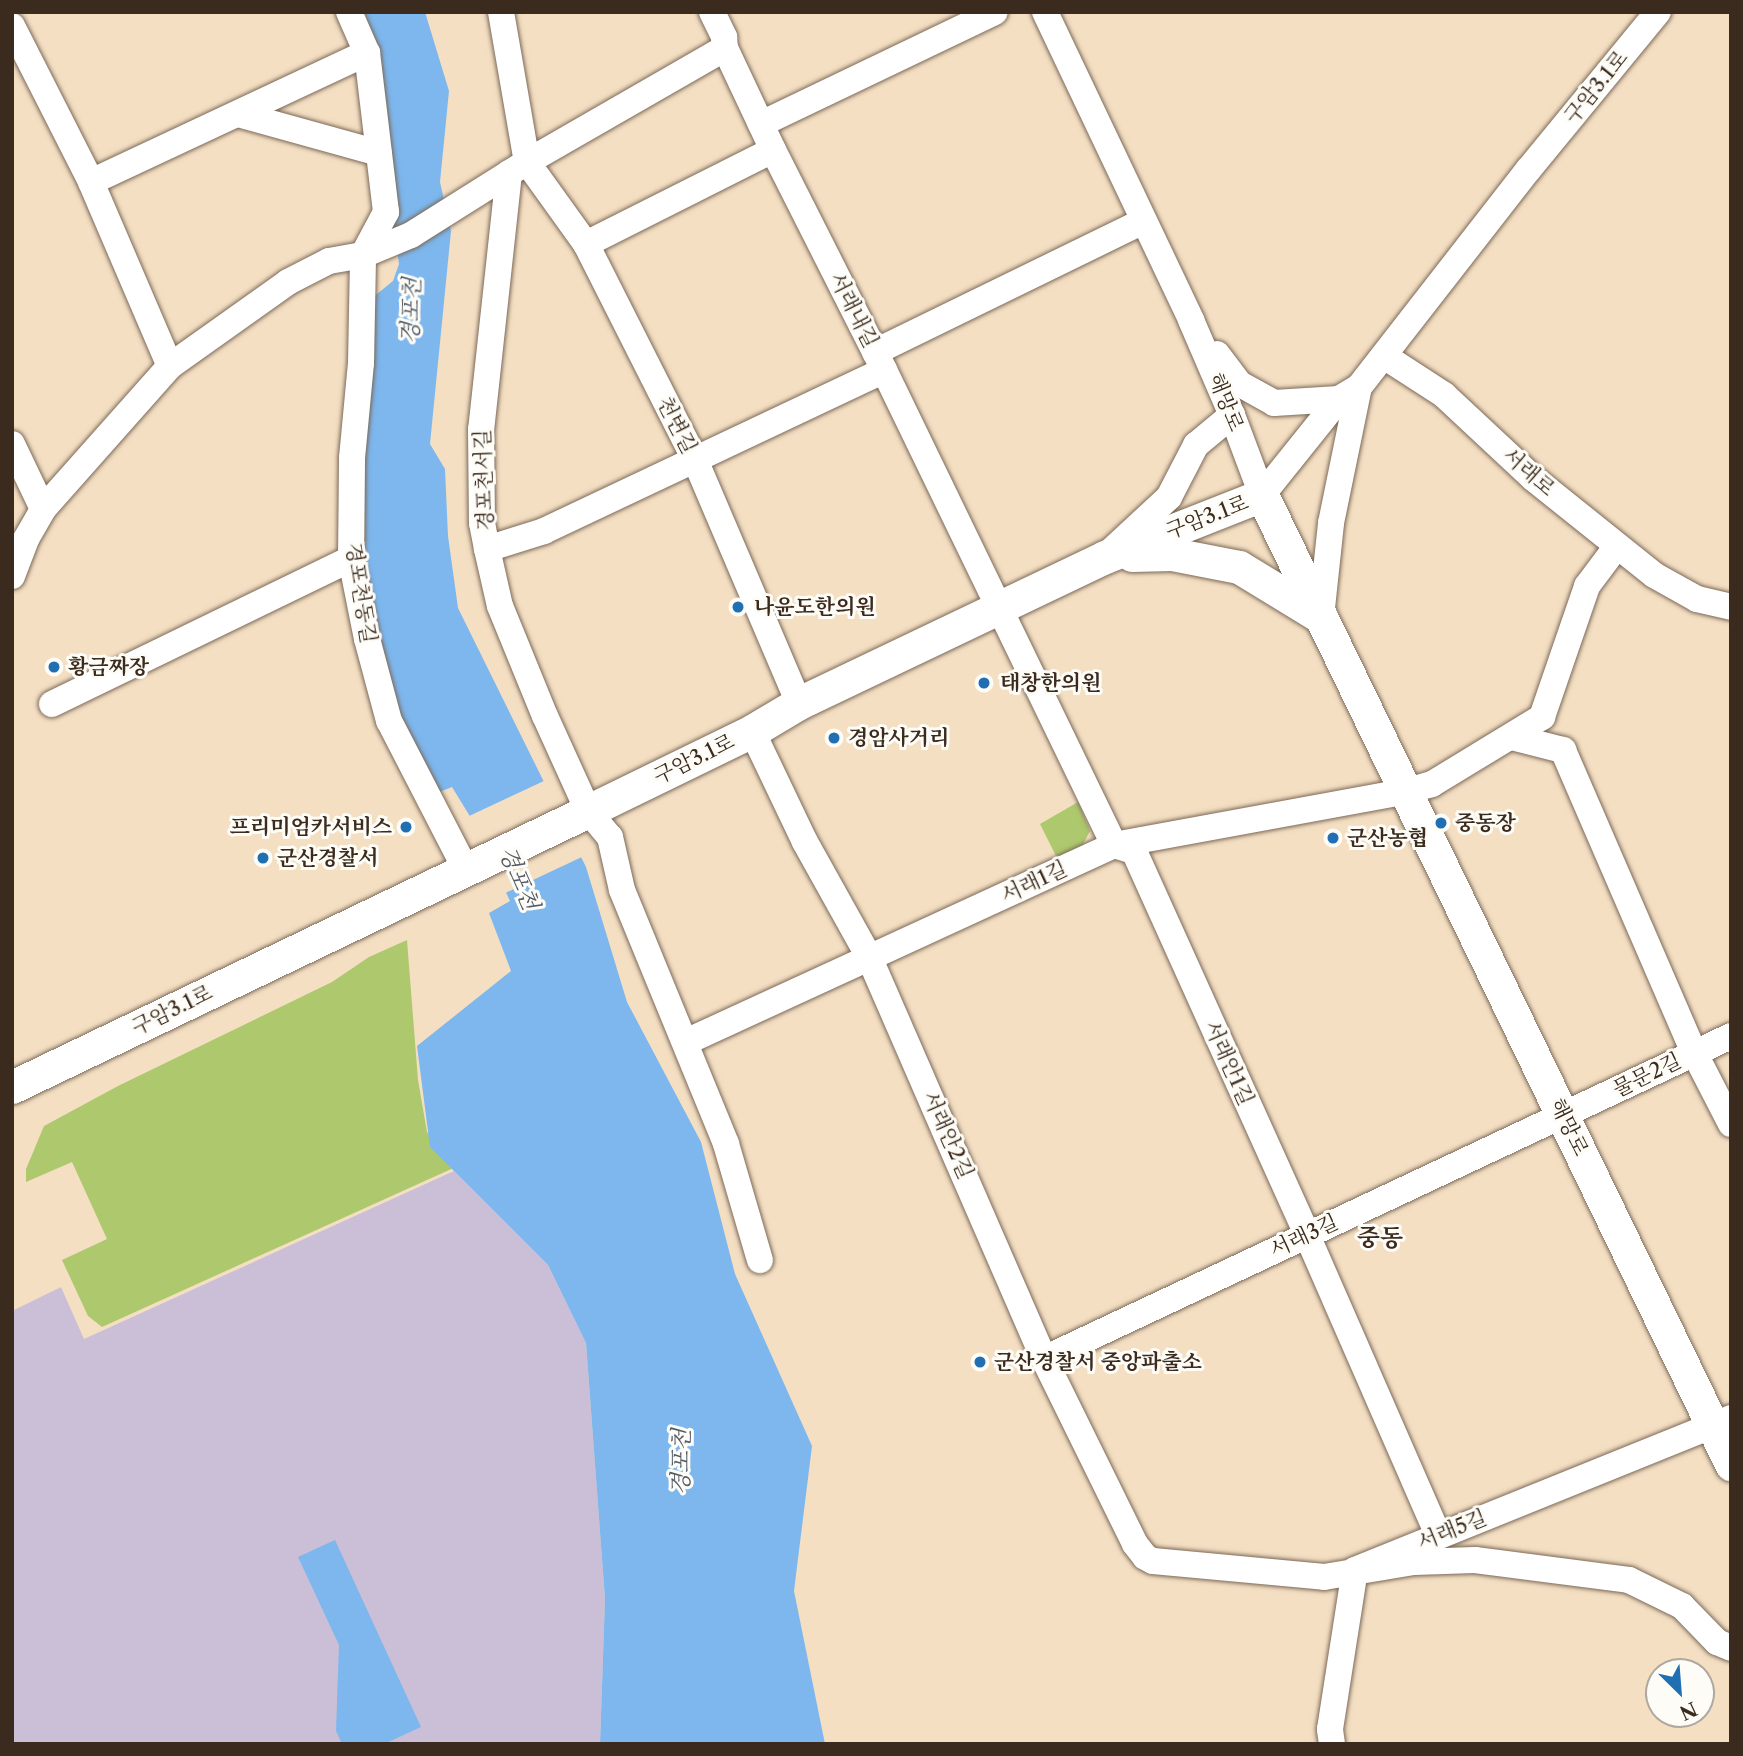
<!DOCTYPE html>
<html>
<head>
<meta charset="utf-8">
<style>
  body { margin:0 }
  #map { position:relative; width:1743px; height:1756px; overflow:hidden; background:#f4dfc3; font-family:"Libre Caslon Text","Noto Serif KR",serif }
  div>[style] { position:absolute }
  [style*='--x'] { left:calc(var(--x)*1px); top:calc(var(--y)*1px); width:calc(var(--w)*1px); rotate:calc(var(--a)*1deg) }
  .industrial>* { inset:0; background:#cabfd6 }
  .green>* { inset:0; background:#aec86e }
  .water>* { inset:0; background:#7db7ee }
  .pier>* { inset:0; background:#f4dfc3 }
  .roads { filter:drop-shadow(0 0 2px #7c6958) drop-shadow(0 0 2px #7c6958) }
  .minor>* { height:26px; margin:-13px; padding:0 13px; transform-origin:13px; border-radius:13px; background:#fff }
  .major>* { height:33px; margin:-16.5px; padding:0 16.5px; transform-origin:16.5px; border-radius:16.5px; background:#fff }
  .dots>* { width:19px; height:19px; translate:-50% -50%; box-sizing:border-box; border:4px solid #fdfcf7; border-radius:50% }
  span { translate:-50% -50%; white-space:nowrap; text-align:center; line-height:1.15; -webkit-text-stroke:6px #fdfcf7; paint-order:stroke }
  .street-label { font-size:21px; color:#3b2a1e }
  .poi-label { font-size:21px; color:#3b2a1e; font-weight:700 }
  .left { translate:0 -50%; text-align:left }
  .right { translate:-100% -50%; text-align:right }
  .water-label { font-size:23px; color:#525b67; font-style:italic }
  .quarter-label { font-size:24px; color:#3b2a1e; font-weight:700 }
  .frame { position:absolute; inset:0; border:14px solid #3b2a1e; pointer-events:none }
  .north { position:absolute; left:1645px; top:1658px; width:70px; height:70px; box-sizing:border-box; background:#fdfcf7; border:2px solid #afa8a0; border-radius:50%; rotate:155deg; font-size:19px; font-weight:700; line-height:28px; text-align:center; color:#3b2a1e }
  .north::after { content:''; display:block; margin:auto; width:24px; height:32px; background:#1f6fb2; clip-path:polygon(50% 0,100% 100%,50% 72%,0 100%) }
</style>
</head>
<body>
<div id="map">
  <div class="industrial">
    <i style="clip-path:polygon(454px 1171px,548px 1265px,586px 1343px,605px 1599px,600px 1744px,12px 1744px,12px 1311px,61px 1287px,84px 1339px)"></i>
  </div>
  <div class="green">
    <i style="clip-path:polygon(1078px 802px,1090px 831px,1080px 850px,1058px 860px,1040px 824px)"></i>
    <i style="clip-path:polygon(407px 940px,418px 1080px,427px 1132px,458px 1166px,102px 1327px,88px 1316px,62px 1260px,107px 1239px,72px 1162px,26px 1182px,26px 1169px,44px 1126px,118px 1086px,332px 982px,369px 957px)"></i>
  </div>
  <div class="water">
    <i style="clip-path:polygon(365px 12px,425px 12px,449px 91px,440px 182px,451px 231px,430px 444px,445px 469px,448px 536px,458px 608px,586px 867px,627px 1002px,701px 1142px,735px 1274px,812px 1446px,794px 1591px,825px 1744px,600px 1744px,605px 1599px,586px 1343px,548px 1265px,430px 1147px,417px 1046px,511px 971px,489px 913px,510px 901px,471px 818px,452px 787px,437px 793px,396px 723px,356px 540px,365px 539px,363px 458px,372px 298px,393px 281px,399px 264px,378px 109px,381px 76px)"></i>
    <i style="clip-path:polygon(335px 1540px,421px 1727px,384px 1744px,342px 1744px,336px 1731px,339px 1645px,298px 1557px)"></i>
  </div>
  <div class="pier">
    <i style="clip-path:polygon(546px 780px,584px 856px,503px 894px,467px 817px)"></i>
  </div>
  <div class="roads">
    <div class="minor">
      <i style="--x:501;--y:12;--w:152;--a:80.2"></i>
      <i style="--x:527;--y:162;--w:101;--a:54.3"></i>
      <i style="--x:586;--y:244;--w:244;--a:63.2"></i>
      <i style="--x:696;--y:462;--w:262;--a:66.9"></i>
      <i style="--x:712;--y:12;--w:28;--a:64"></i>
      <i style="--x:724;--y:37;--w:11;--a:85"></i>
      <i style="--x:725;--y:48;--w:113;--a:64.8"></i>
      <i style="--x:773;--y:150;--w:246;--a:63.2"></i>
      <i style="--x:884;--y:370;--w:528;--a:64.16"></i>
      <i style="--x:1114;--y:845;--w:21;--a:17"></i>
      <i style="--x:1134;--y:851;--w:421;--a:65.7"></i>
      <i style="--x:1307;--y:1235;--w:327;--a:66.4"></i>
      <i style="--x:1045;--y:12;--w:341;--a:64.6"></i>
      <i style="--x:1191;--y:320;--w:103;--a:66.7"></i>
      <i style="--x:1232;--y:415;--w:85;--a:69.4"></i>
      <i style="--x:12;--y:26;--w:175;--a:63.1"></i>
      <i style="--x:91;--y:182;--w:200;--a:66.8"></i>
      <i style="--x:238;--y:114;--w:146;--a:15.5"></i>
      <i style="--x:761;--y:124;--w:259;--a:-25.6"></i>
      <i style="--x:509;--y:173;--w:258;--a:96.2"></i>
      <i style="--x:481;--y:429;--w:94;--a:89.4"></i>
      <i style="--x:482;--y:523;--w:26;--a:79"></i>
      <i style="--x:487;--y:549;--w:58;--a:77.2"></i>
      <i style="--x:500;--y:606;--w:119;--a:67.8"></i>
      <i style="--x:545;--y:716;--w:104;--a:65.6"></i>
      <i style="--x:588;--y:811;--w:34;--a:50"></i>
      <i style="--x:610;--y:837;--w:54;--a:77.2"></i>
      <i style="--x:622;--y:890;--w:274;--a:67.7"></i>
      <i style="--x:726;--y:1144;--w:121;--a:73.7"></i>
      <i style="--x:91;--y:182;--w:305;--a:-25.1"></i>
      <i style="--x:586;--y:244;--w:209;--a:-26.7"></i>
      <i style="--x:875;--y:352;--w:298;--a:-26"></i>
      <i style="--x:1217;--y:354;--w:38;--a:53"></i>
      <i style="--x:1240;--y:384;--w:39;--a:29"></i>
      <i style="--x:1274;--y:403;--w:65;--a:-3.5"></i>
      <i style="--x:1384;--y:356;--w:72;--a:33"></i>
      <i style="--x:1444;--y:395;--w:122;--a:43"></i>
      <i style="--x:1533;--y:478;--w:155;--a:38.7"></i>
      <i style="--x:1654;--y:575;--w:49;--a:29.2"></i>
      <i style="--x:1697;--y:599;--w:35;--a:13"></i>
      <i style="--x:12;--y:444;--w:72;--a:64.5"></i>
      <i style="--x:1262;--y:495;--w:123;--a:-51.3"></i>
      <i style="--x:1339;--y:399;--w:23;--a:-31"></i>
      <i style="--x:1359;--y:387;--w:276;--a:-52.1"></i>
      <i style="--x:1529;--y:169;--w:203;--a:-50.6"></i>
      <i style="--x:487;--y:549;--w:60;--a:-17.5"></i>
      <i style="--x:544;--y:531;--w:376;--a:-25.3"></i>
      <i style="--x:1112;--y:550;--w:78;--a:-42.9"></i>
      <i style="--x:1169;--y:497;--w:59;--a:-62.6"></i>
      <i style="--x:1196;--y:445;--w:47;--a:-39.8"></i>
      <i style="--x:12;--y:576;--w:40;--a:-69"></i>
      <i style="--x:26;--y:539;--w:34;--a:-60"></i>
      <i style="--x:43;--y:509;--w:191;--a:-48.4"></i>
      <i style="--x:170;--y:366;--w:145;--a:-35.4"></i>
      <i style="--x:288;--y:282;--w:46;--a:-27.1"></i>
      <i style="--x:329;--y:261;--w:35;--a:-10"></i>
      <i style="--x:363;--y:255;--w:49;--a:-61.9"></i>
      <i style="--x:386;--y:212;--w:160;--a:-96.8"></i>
      <i style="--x:367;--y:53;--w:45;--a:-113.7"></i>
      <i style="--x:1321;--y:617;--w:95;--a:-83.9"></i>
      <i style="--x:1331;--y:523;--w:139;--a:-78.4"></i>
      <i style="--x:52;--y:704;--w:332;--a:-25.9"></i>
      <i style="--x:752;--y:731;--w:123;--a:64.5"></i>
      <i style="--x:805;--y:842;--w:134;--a:60.9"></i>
      <i style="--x:870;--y:959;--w:436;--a:66.5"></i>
      <i style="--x:1044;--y:1359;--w:206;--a:63.8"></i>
      <i style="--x:1135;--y:1544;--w:16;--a:52"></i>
      <i style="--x:1145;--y:1557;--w:9;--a:27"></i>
      <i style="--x:1153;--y:1561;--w:172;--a:5.3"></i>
      <i style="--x:1324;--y:1577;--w:91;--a:-9.5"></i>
      <i style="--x:1414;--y:1562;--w:61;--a:-1.9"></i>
      <i style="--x:1475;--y:1560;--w:155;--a:7.4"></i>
      <i style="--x:1629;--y:1580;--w:59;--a:26.1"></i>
      <i style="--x:1682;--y:1606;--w:50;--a:45.8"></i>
      <i style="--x:1717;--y:1642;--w:15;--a:23"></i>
      <i style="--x:1512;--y:737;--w:53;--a:14.3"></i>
      <i style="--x:1563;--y:750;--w:329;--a:66.6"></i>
      <i style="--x:1694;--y:1052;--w:81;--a:62.8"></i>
      <i style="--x:465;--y:868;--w:165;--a:-117.3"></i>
      <i style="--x:389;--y:721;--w:85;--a:-105"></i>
      <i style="--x:367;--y:639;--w:82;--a:-101.3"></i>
      <i style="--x:351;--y:559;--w:101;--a:-89.4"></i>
      <i style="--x:352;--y:458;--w:95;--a:-84.6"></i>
      <i style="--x:361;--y:363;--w:108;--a:-88.9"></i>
      <i style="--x:363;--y:255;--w:52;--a:-22.6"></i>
      <i style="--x:411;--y:235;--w:137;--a:-32.2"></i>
      <i style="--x:527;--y:162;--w:228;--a:-29.9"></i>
      <i style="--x:686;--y:1042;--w:471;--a:-24.7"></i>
      <i style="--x:1114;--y:845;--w:295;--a:-10.4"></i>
      <i style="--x:1404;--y:792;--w:29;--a:-16"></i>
      <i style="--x:1432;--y:784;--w:129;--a:-31.3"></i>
      <i style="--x:1542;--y:717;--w:139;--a:-71"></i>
      <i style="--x:1587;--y:586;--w:50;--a:-53.1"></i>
      <i style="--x:1044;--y:1359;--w:759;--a:-25.18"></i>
      <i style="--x:1332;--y:1744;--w:15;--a:-98"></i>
      <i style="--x:1330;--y:1729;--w:161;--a:-81.1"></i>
      <i style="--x:1355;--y:1570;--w:406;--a:-22"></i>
    </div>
    <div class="major">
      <i style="--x:1132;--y:555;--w:40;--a:-1.4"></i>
      <i style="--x:1172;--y:554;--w:68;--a:11"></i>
      <i style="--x:1239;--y:567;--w:96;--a:31.4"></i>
      <i style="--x:12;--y:1087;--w:639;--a:-25.6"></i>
      <i style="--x:588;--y:811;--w:182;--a:-26"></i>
      <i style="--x:752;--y:731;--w:55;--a:-30.8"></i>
      <i style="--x:799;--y:703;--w:339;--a:-25.5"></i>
      <i style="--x:1105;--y:557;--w:169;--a:-21.5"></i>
      <i style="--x:1262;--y:495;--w:1077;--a:64.17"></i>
    </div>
  </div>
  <div class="dots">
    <i style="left:738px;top:607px;background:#1f6fb2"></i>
    <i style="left:54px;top:667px;background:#1f6fb2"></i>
    <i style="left:984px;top:683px;background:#1f6fb2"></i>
    <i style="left:834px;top:738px;background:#1f6fb2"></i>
    <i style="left:1441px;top:823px;background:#1f6fb2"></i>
    <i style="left:406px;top:827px;background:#1f6fb2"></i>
    <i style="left:1333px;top:838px;background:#1f6fb2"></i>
    <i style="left:263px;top:858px;background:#1f6fb2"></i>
    <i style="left:980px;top:1362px;background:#1f6fb2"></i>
  </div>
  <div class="street-label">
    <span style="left:1596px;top:87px;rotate:-51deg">구암3.1로</span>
    <span style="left:854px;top:310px;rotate:63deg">서래내길</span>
    <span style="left:1226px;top:402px;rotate:68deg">해망로</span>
    <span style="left:677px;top:425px;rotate:63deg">천변길</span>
    <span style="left:1529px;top:472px;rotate:41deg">서래로</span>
    <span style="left:484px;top:480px;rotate:-92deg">경포천서길</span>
    <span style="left:1207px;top:517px;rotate:-21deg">구암3.1로</span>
    <span style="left:361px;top:593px;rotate:81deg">경포천동길</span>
    <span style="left:694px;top:759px;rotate:-26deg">구암3.1로</span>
    <span style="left:1034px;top:882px;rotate:-25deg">서래1길</span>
    <span style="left:172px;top:1010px;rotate:-26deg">구암3.1로</span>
    <span style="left:1229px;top:1063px;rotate:66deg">서래안1길</span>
    <span style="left:1647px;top:1075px;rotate:-26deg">물문2길</span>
    <span style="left:1569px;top:1127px;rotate:64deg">해망로</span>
    <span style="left:948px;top:1135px;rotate:66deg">서래안2길</span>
    <span style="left:1304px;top:1236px;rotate:-25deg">서래3길</span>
    <span style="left:1452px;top:1530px;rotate:-22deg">서래5길</span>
  </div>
  <div class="poi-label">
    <span class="left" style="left:754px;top:607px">나윤도한의원</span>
    <span class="left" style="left:68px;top:667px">황금짜장</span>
    <span class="left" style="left:1000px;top:683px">태창한의원</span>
    <span class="left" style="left:848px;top:738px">경암사거리</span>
    <span class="left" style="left:1455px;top:823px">중동장</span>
    <span class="right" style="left:392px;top:827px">프리미엄카서비스</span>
    <span class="left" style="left:1347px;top:838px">군산농협</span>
    <span class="left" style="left:277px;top:858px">군산경찰서</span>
    <span class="left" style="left:994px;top:1362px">군산경찰서 중앙파출소</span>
  </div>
  <div class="water-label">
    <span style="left:411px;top:311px;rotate:-88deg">경포천</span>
    <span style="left:519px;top:878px;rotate:67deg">경포천</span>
    <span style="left:681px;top:1462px;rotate:-89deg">경포천</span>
  </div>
  <div class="quarter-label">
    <span style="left:1380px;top:1238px">중동</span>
  </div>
  <div class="frame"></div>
  <div class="north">N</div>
</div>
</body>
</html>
